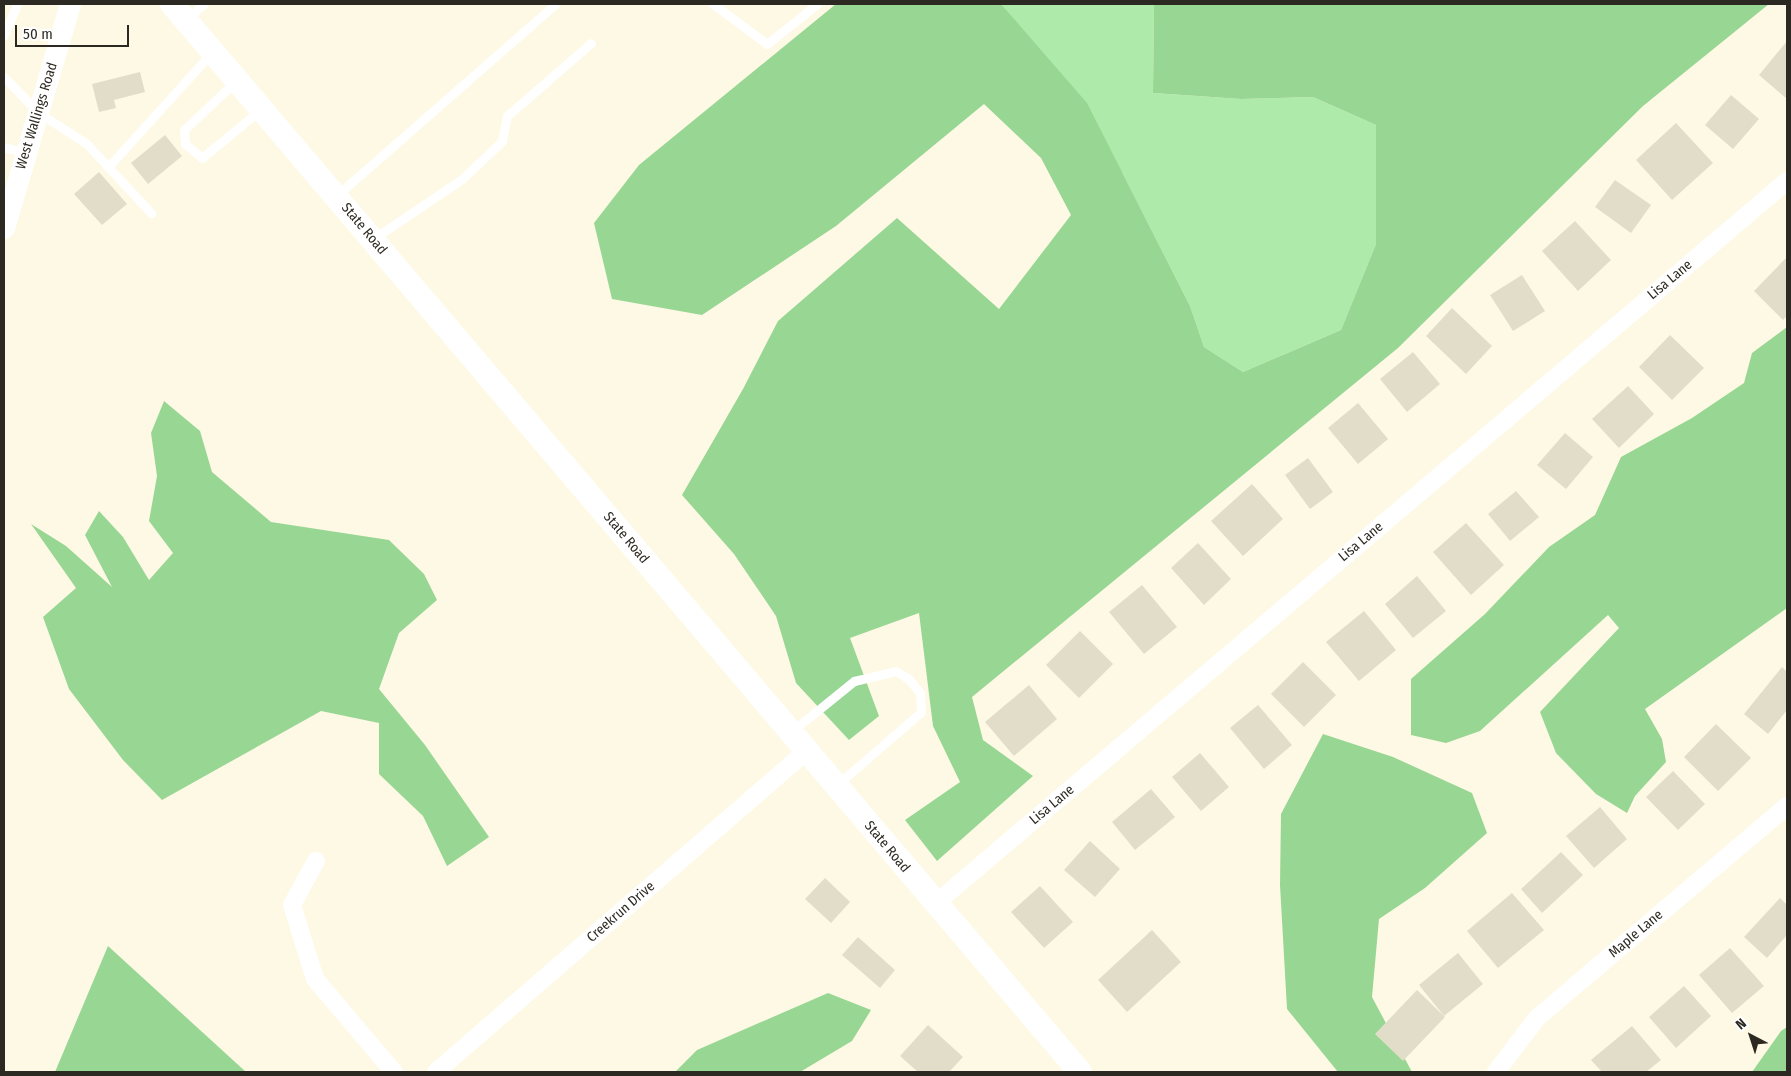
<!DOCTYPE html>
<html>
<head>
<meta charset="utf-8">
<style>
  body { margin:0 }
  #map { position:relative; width:1791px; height:1076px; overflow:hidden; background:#fef9e4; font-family:"Fira Sans Condensed",sans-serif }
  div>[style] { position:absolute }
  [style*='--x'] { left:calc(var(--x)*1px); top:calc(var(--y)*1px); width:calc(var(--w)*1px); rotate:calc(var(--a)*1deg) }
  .green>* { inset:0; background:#aeebaa }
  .forest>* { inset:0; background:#98d694 }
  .building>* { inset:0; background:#e2ddc9 }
  .service>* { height:9px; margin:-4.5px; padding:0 4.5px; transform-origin:4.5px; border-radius:4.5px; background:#fff }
  .minor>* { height:18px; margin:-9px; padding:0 9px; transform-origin:9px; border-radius:9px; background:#fff }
  .tertiary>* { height:21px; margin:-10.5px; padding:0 10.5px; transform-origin:10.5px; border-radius:10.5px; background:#fff }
  .secondary>* { height:24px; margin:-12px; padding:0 12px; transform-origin:12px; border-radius:12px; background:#fff }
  span { translate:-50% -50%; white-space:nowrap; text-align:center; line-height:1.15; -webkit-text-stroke:4px #fff; paint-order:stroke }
  .street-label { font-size:14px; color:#2b2921 }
  .frame { position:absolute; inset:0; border:5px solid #2b2921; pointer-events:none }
  .north { position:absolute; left:1726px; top:1011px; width:50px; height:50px; -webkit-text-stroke:4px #fff; paint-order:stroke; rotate:320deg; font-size:14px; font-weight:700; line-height:20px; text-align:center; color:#2b2921 }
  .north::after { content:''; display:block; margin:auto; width:18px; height:22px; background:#2b2921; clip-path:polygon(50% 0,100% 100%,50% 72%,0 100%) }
  .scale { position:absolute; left:15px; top:25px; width:114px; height:22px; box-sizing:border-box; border:2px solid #2b2921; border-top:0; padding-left:6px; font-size:15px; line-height:18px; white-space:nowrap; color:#2b2921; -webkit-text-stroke:4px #fff; paint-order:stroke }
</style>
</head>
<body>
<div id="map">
  <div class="green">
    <i style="clip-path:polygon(1001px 4px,1154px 4px,1153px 93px,1241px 99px,1313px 97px,1376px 125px,1376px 244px,1341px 330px,1243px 372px,1204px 347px,1190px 306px,1123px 174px)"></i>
  </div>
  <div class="forest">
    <i style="clip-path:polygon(836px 4px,1001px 4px,1087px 103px,1190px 306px,1204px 347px,1243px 372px,1341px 330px,1376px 244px,1376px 125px,1313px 97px,1241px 99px,1153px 93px,1154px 4px,1769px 4px,1643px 106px,1398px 348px,972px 697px,983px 740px,1033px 776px,937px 861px,905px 820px,960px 782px,933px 726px,919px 613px,850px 638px,879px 716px,849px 740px,796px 683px,776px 616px,734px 554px,682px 495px,743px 389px,778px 321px,897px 218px,999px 309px,1071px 215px,1041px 158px,984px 104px,836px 226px,702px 315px,612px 299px,594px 223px,639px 165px)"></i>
    <i style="clip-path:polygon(1787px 327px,1787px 608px,1645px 709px,1662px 739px,1666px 762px,1635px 796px,1627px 813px,1596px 794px,1556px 753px,1540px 712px,1619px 628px,1608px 615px,1480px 731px,1446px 743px,1411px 735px,1411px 679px,1485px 614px,1549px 547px,1595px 515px,1621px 457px,1692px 418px,1744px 383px,1752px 353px)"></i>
    <i style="clip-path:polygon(164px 401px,200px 431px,212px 472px,271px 522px,389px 540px,424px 574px,437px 600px,399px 633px,379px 689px,425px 745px,489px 837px,447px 866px,423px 816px,379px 774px,379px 723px,321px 711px,162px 800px,123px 760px,69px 689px,43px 617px,76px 588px,31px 524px,66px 546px,112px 587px,85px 535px,99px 511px,123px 537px,149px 580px,173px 553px,149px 521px,157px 476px,151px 433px)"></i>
    <i style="clip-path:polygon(1323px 734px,1393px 757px,1472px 793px,1487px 833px,1425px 888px,1379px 919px,1372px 997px,1412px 1072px,1338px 1072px,1287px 1009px,1280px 885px,1281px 814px)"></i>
    <i style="clip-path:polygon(108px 946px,246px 1072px,55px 1072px)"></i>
    <i style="clip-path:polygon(828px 993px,871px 1010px,852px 1041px,800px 1072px,675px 1072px,697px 1050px)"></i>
    <i style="clip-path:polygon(1787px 1027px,1787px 1072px,1752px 1072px,1781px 1031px)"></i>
  </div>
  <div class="building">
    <i style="clip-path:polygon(1787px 41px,1787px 99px,1759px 75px)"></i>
    <i style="clip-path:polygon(140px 72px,145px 92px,114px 100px,116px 108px,99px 112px,92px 84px)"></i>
    <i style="clip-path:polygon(1731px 95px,1759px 119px,1733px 149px,1705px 125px)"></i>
    <i style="clip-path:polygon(1676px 123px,1713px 163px,1672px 200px,1636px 160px)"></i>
    <i style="clip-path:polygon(165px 135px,182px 156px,148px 184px,131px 163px)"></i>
    <i style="clip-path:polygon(99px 172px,127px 204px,102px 225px,74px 194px)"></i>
    <i style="clip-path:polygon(1615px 180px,1651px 205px,1631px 233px,1595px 207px)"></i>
    <i style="clip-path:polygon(1575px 221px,1611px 260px,1578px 291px,1542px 251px)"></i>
    <i style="clip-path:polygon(1786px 258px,1787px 316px,1783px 320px,1754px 291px)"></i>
    <i style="clip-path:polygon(1522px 275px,1545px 311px,1513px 331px,1490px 295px)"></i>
    <i style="clip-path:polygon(1452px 308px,1492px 346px,1466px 374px,1426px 336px)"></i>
    <i style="clip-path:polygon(1670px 335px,1704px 368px,1672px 400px,1639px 367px)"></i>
    <i style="clip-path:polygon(1413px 352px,1440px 384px,1407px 412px,1380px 379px)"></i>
    <i style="clip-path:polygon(1628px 386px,1654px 414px,1619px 448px,1592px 419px)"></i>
    <i style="clip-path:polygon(1358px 403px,1388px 439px,1358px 464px,1328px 428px)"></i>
    <i style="clip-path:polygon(1565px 433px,1593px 457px,1566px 489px,1537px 465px)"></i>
    <i style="clip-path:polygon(1308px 458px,1333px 492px,1310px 509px,1285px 475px)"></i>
    <i style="clip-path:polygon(1252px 484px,1283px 519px,1243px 556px,1211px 521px)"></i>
    <i style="clip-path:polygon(1516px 491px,1539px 517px,1510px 541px,1488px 514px)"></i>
    <i style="clip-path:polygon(1466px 523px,1504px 565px,1471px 595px,1433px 552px)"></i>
    <i style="clip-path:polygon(1198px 543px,1231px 579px,1204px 605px,1171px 568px)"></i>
    <i style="clip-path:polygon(1417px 576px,1446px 611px,1413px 638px,1385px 604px)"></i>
    <i style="clip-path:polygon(1142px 585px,1177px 627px,1144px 654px,1109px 612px)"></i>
    <i style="clip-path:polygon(1364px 611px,1396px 650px,1359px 681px,1326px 642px)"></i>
    <i style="clip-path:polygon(1080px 631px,1113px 664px,1079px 698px,1046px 665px)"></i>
    <i style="clip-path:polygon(1303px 662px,1336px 695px,1304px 727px,1271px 694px)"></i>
    <i style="clip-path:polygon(1782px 667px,1787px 672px,1787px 710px,1768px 734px,1744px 714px)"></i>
    <i style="clip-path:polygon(1029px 685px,1057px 719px,1014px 756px,985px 722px)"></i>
    <i style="clip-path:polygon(1258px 705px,1292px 745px,1264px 769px,1230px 728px)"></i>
    <i style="clip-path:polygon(1716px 724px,1751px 758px,1718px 791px,1684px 757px)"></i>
    <i style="clip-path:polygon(1200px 753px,1229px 787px,1201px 811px,1172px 777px)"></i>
    <i style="clip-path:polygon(1673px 771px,1705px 804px,1678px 830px,1646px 797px)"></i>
    <i style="clip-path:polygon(1151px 789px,1175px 817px,1135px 850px,1112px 822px)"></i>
    <i style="clip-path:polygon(1600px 807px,1627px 839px,1594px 868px,1566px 836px)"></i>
    <i style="clip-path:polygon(1090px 841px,1120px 869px,1095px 897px,1064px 870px)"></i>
    <i style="clip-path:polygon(1561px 852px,1583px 875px,1542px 913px,1521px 889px)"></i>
    <i style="clip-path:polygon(825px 878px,850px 902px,831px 923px,805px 899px)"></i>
    <i style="clip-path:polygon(1040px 886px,1073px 922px,1044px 948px,1011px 912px)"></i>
    <i style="clip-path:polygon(1512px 893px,1544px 930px,1498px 968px,1467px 931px)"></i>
    <i style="clip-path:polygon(1780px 898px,1787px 905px,1787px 935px,1767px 958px,1744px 937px)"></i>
    <i style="clip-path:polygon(1152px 930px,1181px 962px,1127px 1012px,1098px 980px)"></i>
    <i style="clip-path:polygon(858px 937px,895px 970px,880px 988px,842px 955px)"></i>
    <i style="clip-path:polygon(1730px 948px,1764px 986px,1732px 1013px,1699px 975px)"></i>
    <i style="clip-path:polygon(1458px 953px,1483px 984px,1444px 1016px,1419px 985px)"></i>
    <i style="clip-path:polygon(1684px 986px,1711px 1016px,1676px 1048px,1649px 1017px)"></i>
    <i style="clip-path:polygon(1417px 990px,1445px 1017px,1403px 1061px,1375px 1034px)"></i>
    <i style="clip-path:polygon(928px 1025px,963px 1057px,949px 1072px,918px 1072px,900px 1056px)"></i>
    <i style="clip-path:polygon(1632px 1026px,1661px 1060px,1646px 1072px,1602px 1072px,1591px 1060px)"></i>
  </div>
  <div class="service">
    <i style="--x:713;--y:4;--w:67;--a:36.5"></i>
    <i style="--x:767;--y:44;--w:64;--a:-38.7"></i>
    <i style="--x:186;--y:19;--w:23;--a:-40"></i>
    <i style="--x:4;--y:35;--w:34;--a:-67"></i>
    <i style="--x:4;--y:77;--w:50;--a:45.8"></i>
    <i style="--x:39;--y:113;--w:56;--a:32.6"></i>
    <i style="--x:86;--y:143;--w:96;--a:47.1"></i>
    <i style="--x:237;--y:80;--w:73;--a:136.7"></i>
    <i style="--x:184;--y:130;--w:14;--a:86"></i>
    <i style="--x:185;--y:144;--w:22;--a:39"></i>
    <i style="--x:202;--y:158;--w:77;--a:-39.7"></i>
    <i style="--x:4;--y:147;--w:22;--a:16"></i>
    <i style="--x:110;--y:165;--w:152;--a:-47.9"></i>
    <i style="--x:336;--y:196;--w:291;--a:-41.2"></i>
    <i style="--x:373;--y:239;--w:107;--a:-34"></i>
    <i style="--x:462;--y:179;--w:55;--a:-43.5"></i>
    <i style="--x:502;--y:141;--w:25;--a:-79"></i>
    <i style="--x:507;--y:116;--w:111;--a:-41"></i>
    <i style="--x:791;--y:732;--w:81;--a:-39"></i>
    <i style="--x:854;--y:681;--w:43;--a:-13.4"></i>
    <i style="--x:896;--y:671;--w:15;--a:32"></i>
    <i style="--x:909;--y:679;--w:18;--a:52"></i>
    <i style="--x:920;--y:693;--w:19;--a:87"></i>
    <i style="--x:921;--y:712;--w:110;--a:139.1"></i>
  </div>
  <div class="minor">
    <i style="--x:316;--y:861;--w:50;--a:118.6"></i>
    <i style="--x:292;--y:905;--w:77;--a:72.7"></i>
    <i style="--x:315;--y:979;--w:122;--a:49.7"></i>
    <i style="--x:935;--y:904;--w:1117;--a:-40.32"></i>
    <i style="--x:436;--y:1072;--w:490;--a:-40.9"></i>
    <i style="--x:1496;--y:1072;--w:68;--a:-52.8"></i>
    <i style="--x:1537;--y:1018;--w:328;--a:-40.3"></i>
  </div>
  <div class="tertiary">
    <i style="--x:4;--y:228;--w:234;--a:-73.6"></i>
  </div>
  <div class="secondary">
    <i style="--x:172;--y:4;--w:1402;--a:49.63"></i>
  </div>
  <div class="street-label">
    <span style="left:37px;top:116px;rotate:-73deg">West Wallings Road</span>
    <span style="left:364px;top:229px;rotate:50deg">State Road</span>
    <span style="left:1670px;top:280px;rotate:-40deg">Lisa Lane</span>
    <span style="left:626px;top:538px;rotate:50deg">State Road</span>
    <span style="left:1361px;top:542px;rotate:-40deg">Lisa Lane</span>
    <span style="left:1052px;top:805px;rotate:-40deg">Lisa Lane</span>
    <span style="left:887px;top:847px;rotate:50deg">State Road</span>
    <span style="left:621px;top:912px;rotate:-41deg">Creekrun Drive</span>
    <span style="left:1636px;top:934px;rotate:-40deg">Maple Lane</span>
  </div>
  <div class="frame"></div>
  <div class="north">N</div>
  <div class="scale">50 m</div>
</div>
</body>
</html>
